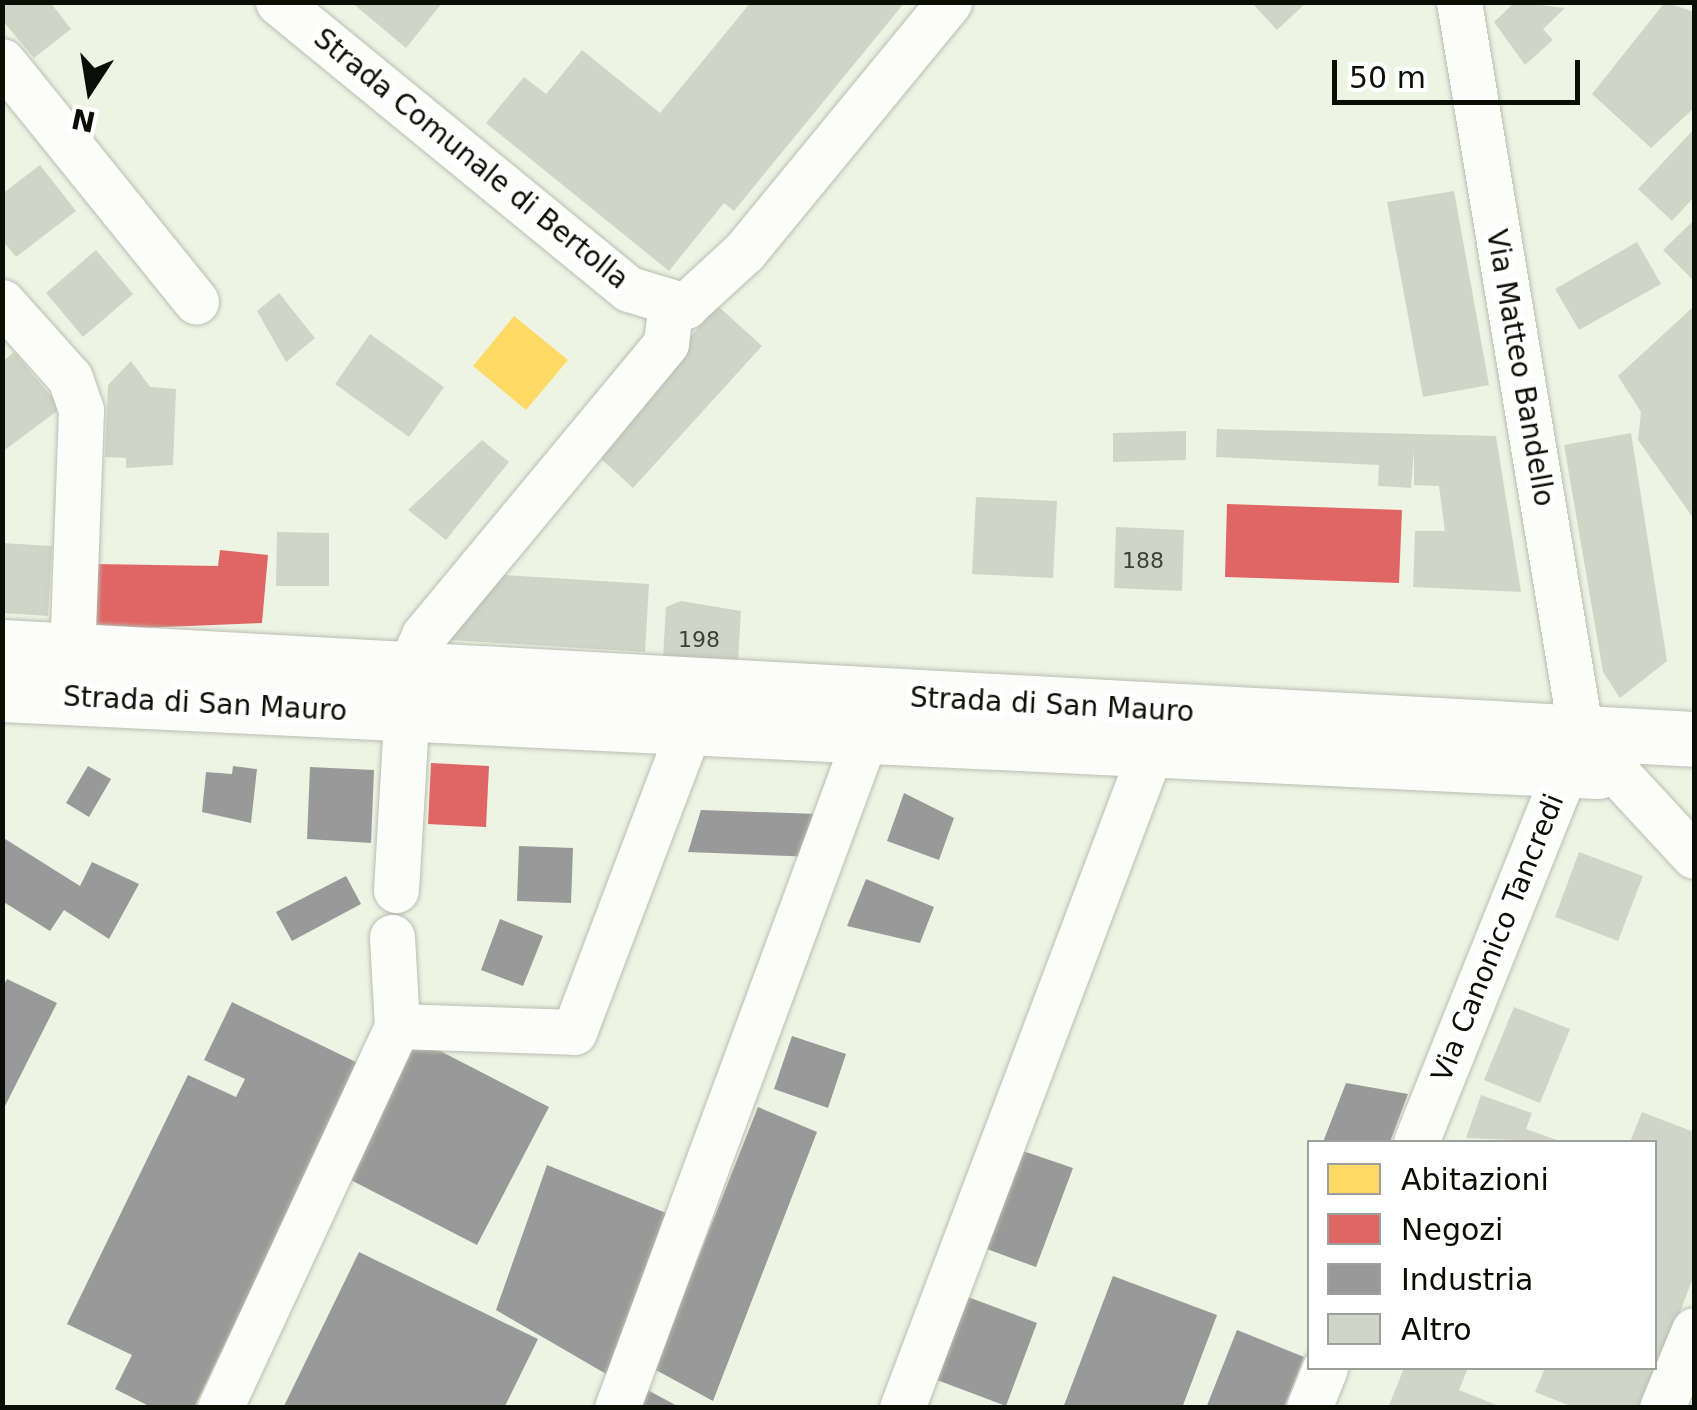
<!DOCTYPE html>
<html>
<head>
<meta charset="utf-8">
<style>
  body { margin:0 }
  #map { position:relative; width:1697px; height:1410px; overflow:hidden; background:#eef4e4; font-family:"DejaVu Sans",sans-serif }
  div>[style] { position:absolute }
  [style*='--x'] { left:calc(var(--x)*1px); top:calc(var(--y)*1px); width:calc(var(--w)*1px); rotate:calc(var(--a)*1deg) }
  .homes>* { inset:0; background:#ffd966 }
  .shops>* { inset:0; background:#e06666 }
  .industry>* { inset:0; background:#999 }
  .building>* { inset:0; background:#d0d5c8 }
  .roads { filter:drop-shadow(0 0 2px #b9beb1) drop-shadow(0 0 2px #b9beb1) }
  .minor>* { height:45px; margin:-22.5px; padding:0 22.5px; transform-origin:22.5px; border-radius:22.5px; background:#fcfdfb }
  .major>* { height:55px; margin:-27.5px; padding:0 27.5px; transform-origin:27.5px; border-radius:27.5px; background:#fcfdfb }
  span { translate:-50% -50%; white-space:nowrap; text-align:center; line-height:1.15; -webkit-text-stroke:10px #fff; paint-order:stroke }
  .number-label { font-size:22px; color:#3c4036 }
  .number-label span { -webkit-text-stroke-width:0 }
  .street-label { font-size:28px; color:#0b0e05 }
  .frame { position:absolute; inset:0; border:5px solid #0b0e05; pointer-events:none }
  .legend { position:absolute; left:1307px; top:1140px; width:350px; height:230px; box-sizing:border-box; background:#fff; border:2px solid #9d9f9b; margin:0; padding:12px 18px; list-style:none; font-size:30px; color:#0b0e05 }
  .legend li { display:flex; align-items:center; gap:20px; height:50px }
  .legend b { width:50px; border:2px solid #9d9f9b }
  .north { position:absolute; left:40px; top:40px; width:100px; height:100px; -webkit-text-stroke:8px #fff; paint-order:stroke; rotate:192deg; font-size:28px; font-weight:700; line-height:40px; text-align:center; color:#0b0e05 }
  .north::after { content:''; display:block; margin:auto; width:35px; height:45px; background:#0b0e05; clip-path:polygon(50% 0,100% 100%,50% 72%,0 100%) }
  .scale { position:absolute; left:1332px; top:60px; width:248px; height:45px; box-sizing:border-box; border:5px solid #0b0e05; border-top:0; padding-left:12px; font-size:30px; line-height:35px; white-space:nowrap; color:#0b0e05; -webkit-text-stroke:8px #fff; paint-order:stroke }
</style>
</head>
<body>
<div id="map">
  <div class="homes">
    <i style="clip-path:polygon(514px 316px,568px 360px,526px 410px,473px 366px)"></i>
  </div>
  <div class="shops">
    <i style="clip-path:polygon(1227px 504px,1402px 510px,1399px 583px,1225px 577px)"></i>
    <i style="clip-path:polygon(220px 550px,268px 555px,262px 623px,90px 630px,95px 564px,218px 566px)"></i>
    <i style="clip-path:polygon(431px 763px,489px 766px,486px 827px,428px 824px)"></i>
  </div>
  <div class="industry">
    <i style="clip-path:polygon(88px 766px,111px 779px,89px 817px,66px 803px)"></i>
    <i style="clip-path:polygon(233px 766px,257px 769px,251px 823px,202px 812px,206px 772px,232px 774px)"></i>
    <i style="clip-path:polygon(310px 767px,374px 770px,371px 843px,307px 839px)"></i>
    <i style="clip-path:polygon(904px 793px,954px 818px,939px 860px,887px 841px)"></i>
    <i style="clip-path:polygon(701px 810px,817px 814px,816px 857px,688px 852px)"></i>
    <i style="clip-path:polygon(2px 837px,80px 886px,92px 862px,139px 884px,109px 939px,64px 910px,50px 931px,2px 901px)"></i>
    <i style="clip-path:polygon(519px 846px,573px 848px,571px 903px,517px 901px)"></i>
    <i style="clip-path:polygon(346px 876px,361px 904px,292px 941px,276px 912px)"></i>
    <i style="clip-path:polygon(866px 879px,934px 907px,920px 943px,847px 926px)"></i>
    <i style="clip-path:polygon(500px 919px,543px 936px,523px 986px,481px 970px)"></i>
    <i style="clip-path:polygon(7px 979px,57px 1003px,2px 1112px,2px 988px)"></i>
    <i style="clip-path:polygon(232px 1002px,360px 1064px,194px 1408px,153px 1408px,115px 1389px,132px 1355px,67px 1324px,188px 1075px,236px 1097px,245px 1079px,204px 1060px)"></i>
    <i style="clip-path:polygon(792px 1036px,846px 1054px,828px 1108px,774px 1089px)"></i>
    <i style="clip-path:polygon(415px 1038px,549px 1107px,477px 1245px,343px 1176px)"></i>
    <i style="clip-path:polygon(1346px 1083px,1408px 1094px,1390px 1142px,1323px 1142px)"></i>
    <i style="clip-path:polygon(758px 1107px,817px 1132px,713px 1401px,654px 1369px)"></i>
    <i style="clip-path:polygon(1023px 1151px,1073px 1168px,1036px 1267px,987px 1249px)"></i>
    <i style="clip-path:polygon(547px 1165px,681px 1219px,620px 1382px,496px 1310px)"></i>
    <i style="clip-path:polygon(359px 1252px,538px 1339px,504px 1408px,283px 1408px)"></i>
    <i style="clip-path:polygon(1113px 1276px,1217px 1315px,1182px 1408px,1063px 1408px)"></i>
    <i style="clip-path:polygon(968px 1297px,1037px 1323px,1006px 1406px,937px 1380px)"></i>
    <i style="clip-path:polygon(1237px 1330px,1304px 1357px,1284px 1408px,1206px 1408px)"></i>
    <i style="clip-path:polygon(642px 1387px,681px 1408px,631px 1408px)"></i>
  </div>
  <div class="building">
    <i style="clip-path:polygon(2px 2px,50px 2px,71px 29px,34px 58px,2px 20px)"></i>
    <i style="clip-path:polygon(351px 2px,443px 2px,406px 48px)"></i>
    <i style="clip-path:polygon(751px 2px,905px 2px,734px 211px,724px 203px,669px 271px,486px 123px,524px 77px,546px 94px,582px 50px,660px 113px)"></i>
    <i style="clip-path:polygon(1251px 2px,1307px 2px,1277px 30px)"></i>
    <i style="clip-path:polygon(1515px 2px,1565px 8px,1543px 29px,1553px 40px,1525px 65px,1494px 22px)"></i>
    <i style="clip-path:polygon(1665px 2px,1694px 12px,1694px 108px,1651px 148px,1592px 94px)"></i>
    <i style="clip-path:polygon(1694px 129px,1694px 197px,1672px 221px,1638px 189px)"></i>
    <i style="clip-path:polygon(40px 165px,76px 211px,16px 257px,2px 240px,2px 194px)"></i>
    <i style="clip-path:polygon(1454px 191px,1489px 385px,1423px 397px,1387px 202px)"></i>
    <i style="clip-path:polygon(1694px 220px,1694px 278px,1693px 280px,1663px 250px)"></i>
    <i style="clip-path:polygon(1637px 242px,1661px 284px,1579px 330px,1555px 289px)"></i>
    <i style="clip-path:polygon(96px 250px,133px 294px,83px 337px,46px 293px)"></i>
    <i style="clip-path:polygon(279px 293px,315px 338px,286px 362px,257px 311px)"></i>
    <i style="clip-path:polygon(718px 306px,762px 346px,633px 488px,589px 448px)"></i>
    <i style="clip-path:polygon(1692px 308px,1694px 311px,1694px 519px,1638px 440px,1641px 412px,1618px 376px)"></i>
    <i style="clip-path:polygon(370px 334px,444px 387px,409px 437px,335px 384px)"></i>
    <i style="clip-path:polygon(14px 352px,61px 408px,2px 452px,2px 362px)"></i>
    <i style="clip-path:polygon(131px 361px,150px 387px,176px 389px,173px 465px,126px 468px,126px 458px,105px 457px,108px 385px)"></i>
    <i style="clip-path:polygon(1217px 429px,1496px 436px,1521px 592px,1413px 587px,1415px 531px,1445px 531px,1439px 486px,1414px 485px,1414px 450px,1411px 488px,1378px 486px,1379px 465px,1216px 457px)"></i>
    <i style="clip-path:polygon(1186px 431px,1186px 460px,1113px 462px,1113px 433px)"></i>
    <i style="clip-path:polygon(1631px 433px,1667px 661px,1620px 698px,1603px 672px,1564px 445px)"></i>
    <i style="clip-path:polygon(482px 440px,509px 462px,446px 540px,408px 510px)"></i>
    <i style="clip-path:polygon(976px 497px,1057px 501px,1053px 578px,972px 574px)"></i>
    <i style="clip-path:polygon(1116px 527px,1184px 530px,1182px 591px,1114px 588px)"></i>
    <i style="clip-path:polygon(277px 532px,329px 533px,329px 586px,276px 586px)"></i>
    <i style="clip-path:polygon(2px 543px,52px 546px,48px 616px,2px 613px)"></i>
    <i style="clip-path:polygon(486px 574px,649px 584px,645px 652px,451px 640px,454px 615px)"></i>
    <i style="clip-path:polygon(681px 601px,741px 611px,738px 661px,663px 657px,666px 607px)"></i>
    <i style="clip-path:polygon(1579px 852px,1643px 876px,1618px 941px,1555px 917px)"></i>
    <i style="clip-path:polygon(1514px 1007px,1570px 1029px,1540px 1103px,1484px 1080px)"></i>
    <i style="clip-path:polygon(1481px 1095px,1532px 1113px,1526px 1129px,1562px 1142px,1466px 1138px)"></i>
    <i style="clip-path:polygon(1642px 1112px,1694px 1132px,1694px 1275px,1644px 1408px,1576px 1408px,1535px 1392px,1545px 1368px,1654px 1368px,1654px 1142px,1630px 1142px)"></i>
    <i style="clip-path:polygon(1404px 1368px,1468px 1368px,1459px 1390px,1504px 1408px,1388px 1408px)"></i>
  </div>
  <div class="roads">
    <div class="minor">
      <i style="--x:278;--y:2;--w:453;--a:39.3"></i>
      <i style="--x:629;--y:289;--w:59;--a:16.9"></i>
      <i style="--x:685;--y:306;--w:80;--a:-42.5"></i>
      <i style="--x:744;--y:252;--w:323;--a:-50.6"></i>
      <i style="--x:1459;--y:2;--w:742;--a:80.54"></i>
      <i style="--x:2;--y:61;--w:309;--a:51.1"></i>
      <i style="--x:2;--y:302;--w:102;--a:48.2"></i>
      <i style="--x:70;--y:378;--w:34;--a:71"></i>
      <i style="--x:81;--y:410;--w:241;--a:92.1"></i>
      <i style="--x:1581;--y:734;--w:166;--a:47.2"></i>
      <i style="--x:396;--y:890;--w:221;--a:-86.6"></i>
      <i style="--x:409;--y:669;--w:37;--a:-66"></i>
      <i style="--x:424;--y:635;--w:379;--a:-50.3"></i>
      <i style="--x:666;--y:343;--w:38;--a:-83"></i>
      <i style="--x:392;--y:937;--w:89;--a:86.8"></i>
      <i style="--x:397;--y:1026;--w:177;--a:1.9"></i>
      <i style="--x:574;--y:1032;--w:324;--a:-69.2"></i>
      <i style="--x:1416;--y:1142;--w:433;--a:-68.1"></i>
      <i style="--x:220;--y:1408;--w:421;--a:-65.1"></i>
      <i style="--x:617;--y:1408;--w:714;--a:-69.69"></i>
      <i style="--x:902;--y:1408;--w:700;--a:-69.26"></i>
      <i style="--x:1309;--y:1408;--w:43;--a:-68.2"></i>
      <i style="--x:1662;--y:1408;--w:84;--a:-67.7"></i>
    </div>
    <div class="major">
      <i style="--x:2;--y:647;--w:1694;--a:3.11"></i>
      <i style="--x:2;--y:694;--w:1598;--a:2.76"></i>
    </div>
  </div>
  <div class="number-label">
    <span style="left:1143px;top:561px">188</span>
    <span style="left:699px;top:640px">198</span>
  </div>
  <div class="street-label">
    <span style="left:471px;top:159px;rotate:39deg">Strada Comunale di Bertolla</span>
    <span style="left:1520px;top:368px;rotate:80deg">Via Matteo Bandello</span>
    <span style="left:205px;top:704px;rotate:3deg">Strada di San Mauro</span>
    <span style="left:1052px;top:705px;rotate:3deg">Strada di San Mauro</span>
    <span style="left:1498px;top:938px;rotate:-68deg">Via Canonico Tancredi</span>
  </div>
  <div class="frame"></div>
  <ul class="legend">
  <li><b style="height:28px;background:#ffd966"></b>Abitazioni</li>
  <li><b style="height:28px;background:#e06666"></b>Negozi</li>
  <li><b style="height:28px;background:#999"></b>Industria</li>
  <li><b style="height:28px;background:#d0d5c8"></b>Altro</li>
  </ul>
  <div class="north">N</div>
  <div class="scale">50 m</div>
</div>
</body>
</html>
